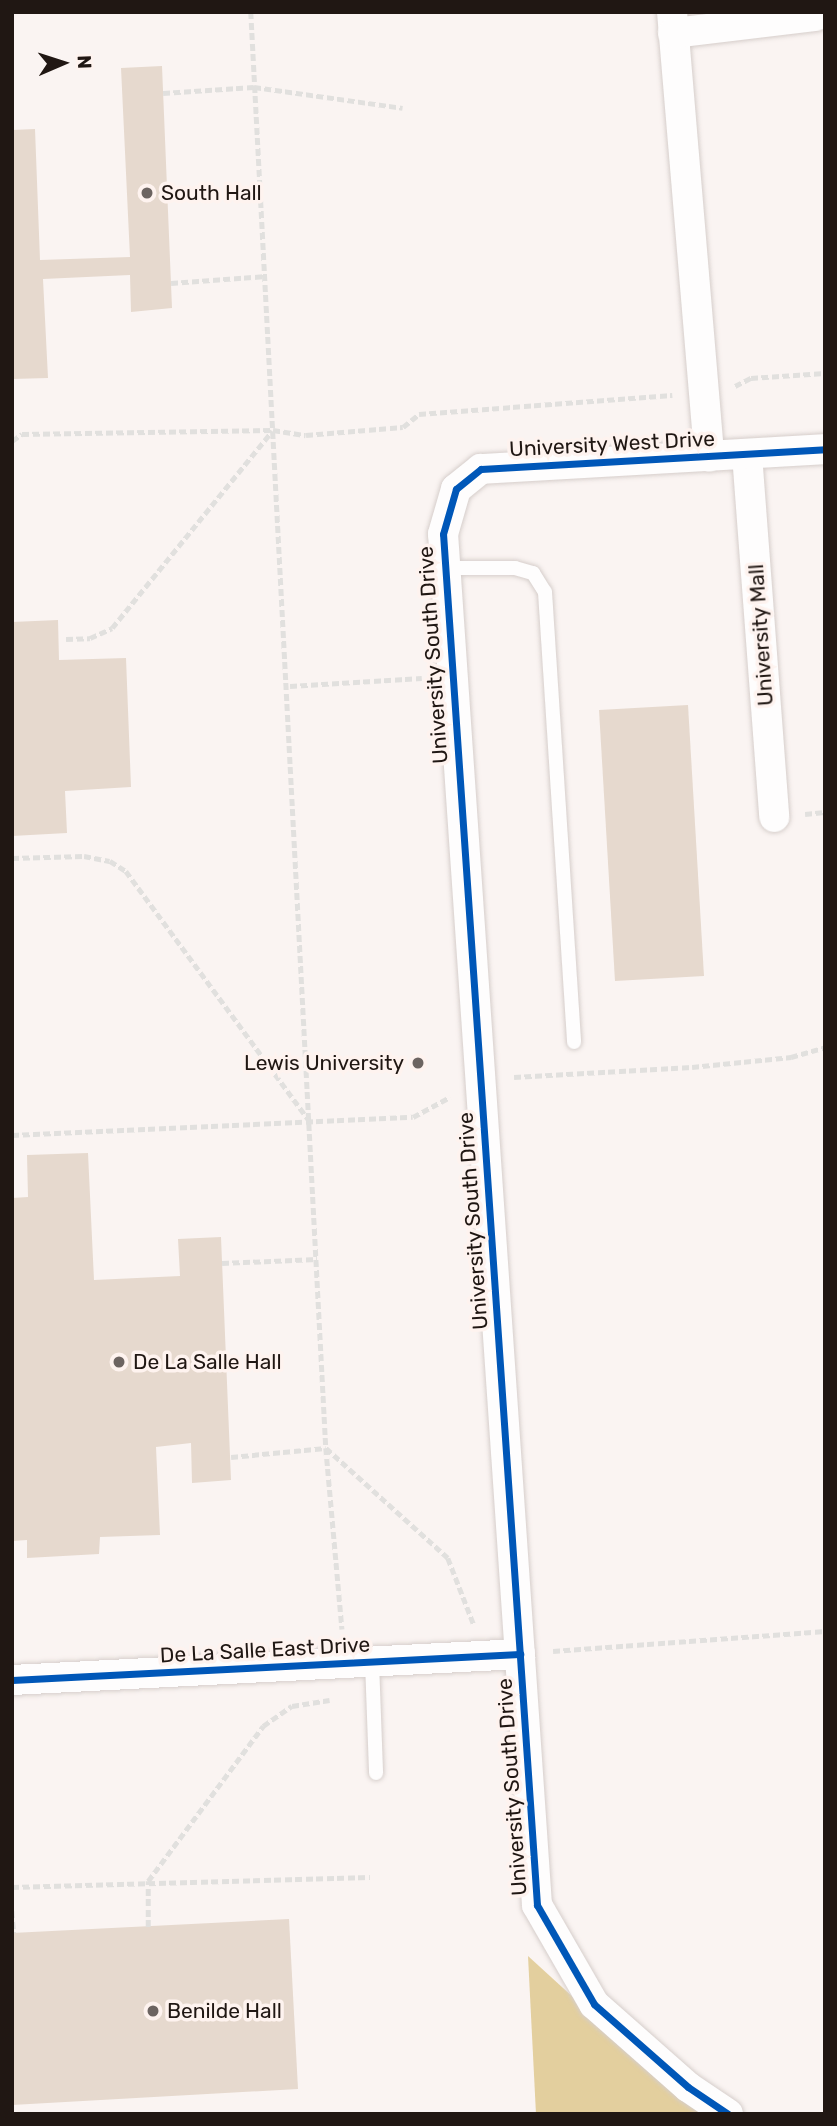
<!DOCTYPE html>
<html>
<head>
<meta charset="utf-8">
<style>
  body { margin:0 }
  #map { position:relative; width:837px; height:2126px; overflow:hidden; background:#faf4f2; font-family:Rubik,sans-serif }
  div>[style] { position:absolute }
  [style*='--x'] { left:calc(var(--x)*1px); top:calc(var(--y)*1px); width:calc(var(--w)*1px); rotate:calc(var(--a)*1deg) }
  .forest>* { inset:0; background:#e3cf9e }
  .building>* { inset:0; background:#e6d9ce }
  .path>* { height:4.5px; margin-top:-2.25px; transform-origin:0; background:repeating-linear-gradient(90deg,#e1e0de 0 7px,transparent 0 10.5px) }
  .roads { filter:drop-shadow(0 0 2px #d6cecb) drop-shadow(0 0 2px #d6cecb) }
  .service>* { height:14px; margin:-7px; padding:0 7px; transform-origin:7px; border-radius:7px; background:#fefdfd }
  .minor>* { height:30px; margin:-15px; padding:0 15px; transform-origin:15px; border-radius:15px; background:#fefdfd }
  .cycleway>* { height:7px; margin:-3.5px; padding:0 3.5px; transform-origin:3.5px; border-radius:3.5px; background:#0057b8 }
  .dots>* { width:19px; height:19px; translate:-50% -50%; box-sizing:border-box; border:4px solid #fef3ef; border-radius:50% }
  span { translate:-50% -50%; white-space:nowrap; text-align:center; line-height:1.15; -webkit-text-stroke:7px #fef3ef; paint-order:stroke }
  .poi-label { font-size:21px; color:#201713 }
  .left { translate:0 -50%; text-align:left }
  .right { translate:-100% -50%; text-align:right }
  .street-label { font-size:21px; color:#201713 }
  .frame { position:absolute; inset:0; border:14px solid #201713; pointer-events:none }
  .north { position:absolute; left:28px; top:28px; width:70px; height:70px; -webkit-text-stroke:5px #fef3ef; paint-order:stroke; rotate:87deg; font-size:19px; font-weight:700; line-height:28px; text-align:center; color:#201713 }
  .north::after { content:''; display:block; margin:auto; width:24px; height:32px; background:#201713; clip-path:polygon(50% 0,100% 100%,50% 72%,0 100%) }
</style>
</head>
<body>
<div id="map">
  <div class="forest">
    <i style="clip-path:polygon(528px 1956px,701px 2114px,536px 2114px)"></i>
  </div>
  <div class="building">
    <i style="clip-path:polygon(162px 66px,172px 308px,131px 312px,130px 275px,43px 279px,48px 378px,12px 379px,12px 130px,35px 129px,40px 260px,130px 257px,121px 68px)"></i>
    <i style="clip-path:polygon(58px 620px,59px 660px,126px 658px,131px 787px,65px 791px,67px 833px,12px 836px,12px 622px)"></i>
    <i style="clip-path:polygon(688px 705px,704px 976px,615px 981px,599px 710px)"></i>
    <i style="clip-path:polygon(88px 1153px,94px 1280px,180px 1276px,178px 1239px,221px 1237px,231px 1480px,192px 1483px,191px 1443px,156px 1447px,160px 1535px,100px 1537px,99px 1554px,27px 1558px,27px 1540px,12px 1541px,12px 1198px,28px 1197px,27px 1155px)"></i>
    <i style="clip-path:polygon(289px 1919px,298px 2089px,12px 2105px,12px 1933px)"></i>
  </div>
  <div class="path">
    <i style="--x:251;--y:12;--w:1438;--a:87.01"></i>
    <i style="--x:326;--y:1448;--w:182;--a:84.9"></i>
    <i style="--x:163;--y:93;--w:91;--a:-3.8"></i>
    <i style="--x:254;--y:87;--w:150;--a:8"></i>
    <i style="--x:171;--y:283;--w:95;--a:-4.2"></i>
    <i style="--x:735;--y:386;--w:18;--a:-27"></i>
    <i style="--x:751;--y:378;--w:74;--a:-3.9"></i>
    <i style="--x:12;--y:441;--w:12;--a:-35"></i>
    <i style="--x:22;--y:434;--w:251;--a:-0.9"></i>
    <i style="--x:273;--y:430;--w:33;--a:9"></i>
    <i style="--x:306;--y:435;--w:97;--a:-4.7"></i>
    <i style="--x:403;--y:427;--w:21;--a:-39"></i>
    <i style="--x:419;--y:414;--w:254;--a:-4.3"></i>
    <i style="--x:66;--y:639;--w:24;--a:-2"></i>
    <i style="--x:90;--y:638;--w:24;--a:-24"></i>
    <i style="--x:112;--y:628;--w:254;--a:-50.9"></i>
    <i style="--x:290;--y:686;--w:132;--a:-3.5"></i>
    <i style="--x:805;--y:814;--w:20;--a:-6"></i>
    <i style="--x:12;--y:858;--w:72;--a:-1.6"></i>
    <i style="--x:84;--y:856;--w:26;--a:11"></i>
    <i style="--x:110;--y:861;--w:19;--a:32"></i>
    <i style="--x:126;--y:871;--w:309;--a:53.7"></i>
    <i style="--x:514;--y:1077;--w:178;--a:-3.2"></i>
    <i style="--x:692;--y:1067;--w:100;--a:-5.8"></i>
    <i style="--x:791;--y:1057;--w:35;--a:-16"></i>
    <i style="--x:12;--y:1135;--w:401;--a:-2.6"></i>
    <i style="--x:413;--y:1117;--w:42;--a:-28.4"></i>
    <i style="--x:222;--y:1263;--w:95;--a:-2.4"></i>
    <i style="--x:231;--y:1457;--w:95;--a:-5.4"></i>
    <i style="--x:326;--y:1448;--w:164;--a:42"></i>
    <i style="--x:448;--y:1558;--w:72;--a:68.8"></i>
    <i style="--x:553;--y:1651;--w:273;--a:-4.2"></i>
    <i style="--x:12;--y:1887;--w:358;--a:-1.6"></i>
    <i style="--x:12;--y:1911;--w:22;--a:85"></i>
    <i style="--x:148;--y:1927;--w:46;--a:-90"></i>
    <i style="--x:148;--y:1881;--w:193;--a:-53.4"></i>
    <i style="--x:263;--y:1726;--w:35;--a:-35"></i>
    <i style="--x:292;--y:1706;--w:38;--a:-9"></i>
  </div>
  <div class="roads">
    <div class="service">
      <i style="--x:445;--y:568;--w:70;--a:0"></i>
      <i style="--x:515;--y:568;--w:19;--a:16"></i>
      <i style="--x:533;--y:573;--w:22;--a:58"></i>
      <i style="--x:545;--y:592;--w:451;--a:86.3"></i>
      <i style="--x:372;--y:1662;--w:111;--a:87.9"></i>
    </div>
    <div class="minor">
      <i style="--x:672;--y:12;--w:446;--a:85.2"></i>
      <i style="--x:673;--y:33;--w:144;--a:-6.8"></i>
      <i style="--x:747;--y:454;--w:364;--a:85.7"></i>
      <i style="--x:12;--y:1680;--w:509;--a:-2.93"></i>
      <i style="--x:728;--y:2114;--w:48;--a:-146"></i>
      <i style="--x:688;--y:2087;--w:125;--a:-138.6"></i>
      <i style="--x:594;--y:2004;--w:114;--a:-119.9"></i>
      <i style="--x:537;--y:1905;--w:1374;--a:-93.92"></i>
      <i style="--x:443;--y:534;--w:47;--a:-73.9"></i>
      <i style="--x:456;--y:489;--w:32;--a:-39"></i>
      <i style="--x:481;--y:469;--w:345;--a:-3.3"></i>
    </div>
  </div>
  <div class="cycleway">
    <i style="--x:12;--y:1680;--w:509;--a:-2.93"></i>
    <i style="--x:728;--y:2114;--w:48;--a:-146"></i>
    <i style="--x:688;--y:2087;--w:125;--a:-138.6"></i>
    <i style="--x:594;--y:2004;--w:114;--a:-119.9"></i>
    <i style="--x:537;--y:1905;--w:1374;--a:-93.92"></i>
    <i style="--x:443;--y:534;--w:47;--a:-73.9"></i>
    <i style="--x:456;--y:489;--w:32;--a:-39"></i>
    <i style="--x:481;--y:469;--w:345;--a:-3.3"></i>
  </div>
  <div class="dots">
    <i style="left:147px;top:193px;background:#6c6461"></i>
    <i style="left:418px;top:1063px;background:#6c6461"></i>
    <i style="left:119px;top:1362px;background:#6c6461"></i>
    <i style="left:153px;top:2011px;background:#6c6461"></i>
  </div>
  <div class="poi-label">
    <span class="left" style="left:161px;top:193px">South Hall</span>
    <span class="right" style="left:404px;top:1063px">Lewis University</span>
    <span class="left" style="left:133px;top:1362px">De La Salle Hall</span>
    <span class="left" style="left:167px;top:2011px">Benilde Hall</span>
  </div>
  <div class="street-label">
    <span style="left:612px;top:444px;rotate:-3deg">University West Drive</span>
    <span style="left:761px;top:635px;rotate:-94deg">University Mall</span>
    <span style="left:433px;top:655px;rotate:-94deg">University South Drive</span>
    <span style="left:473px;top:1221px;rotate:-94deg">University South Drive</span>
    <span style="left:265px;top:1650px;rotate:-3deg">De La Salle East Drive</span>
    <span style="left:512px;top:1787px;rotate:-94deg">University South Drive</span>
  </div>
  <div class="frame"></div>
  <div class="north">N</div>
</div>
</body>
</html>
